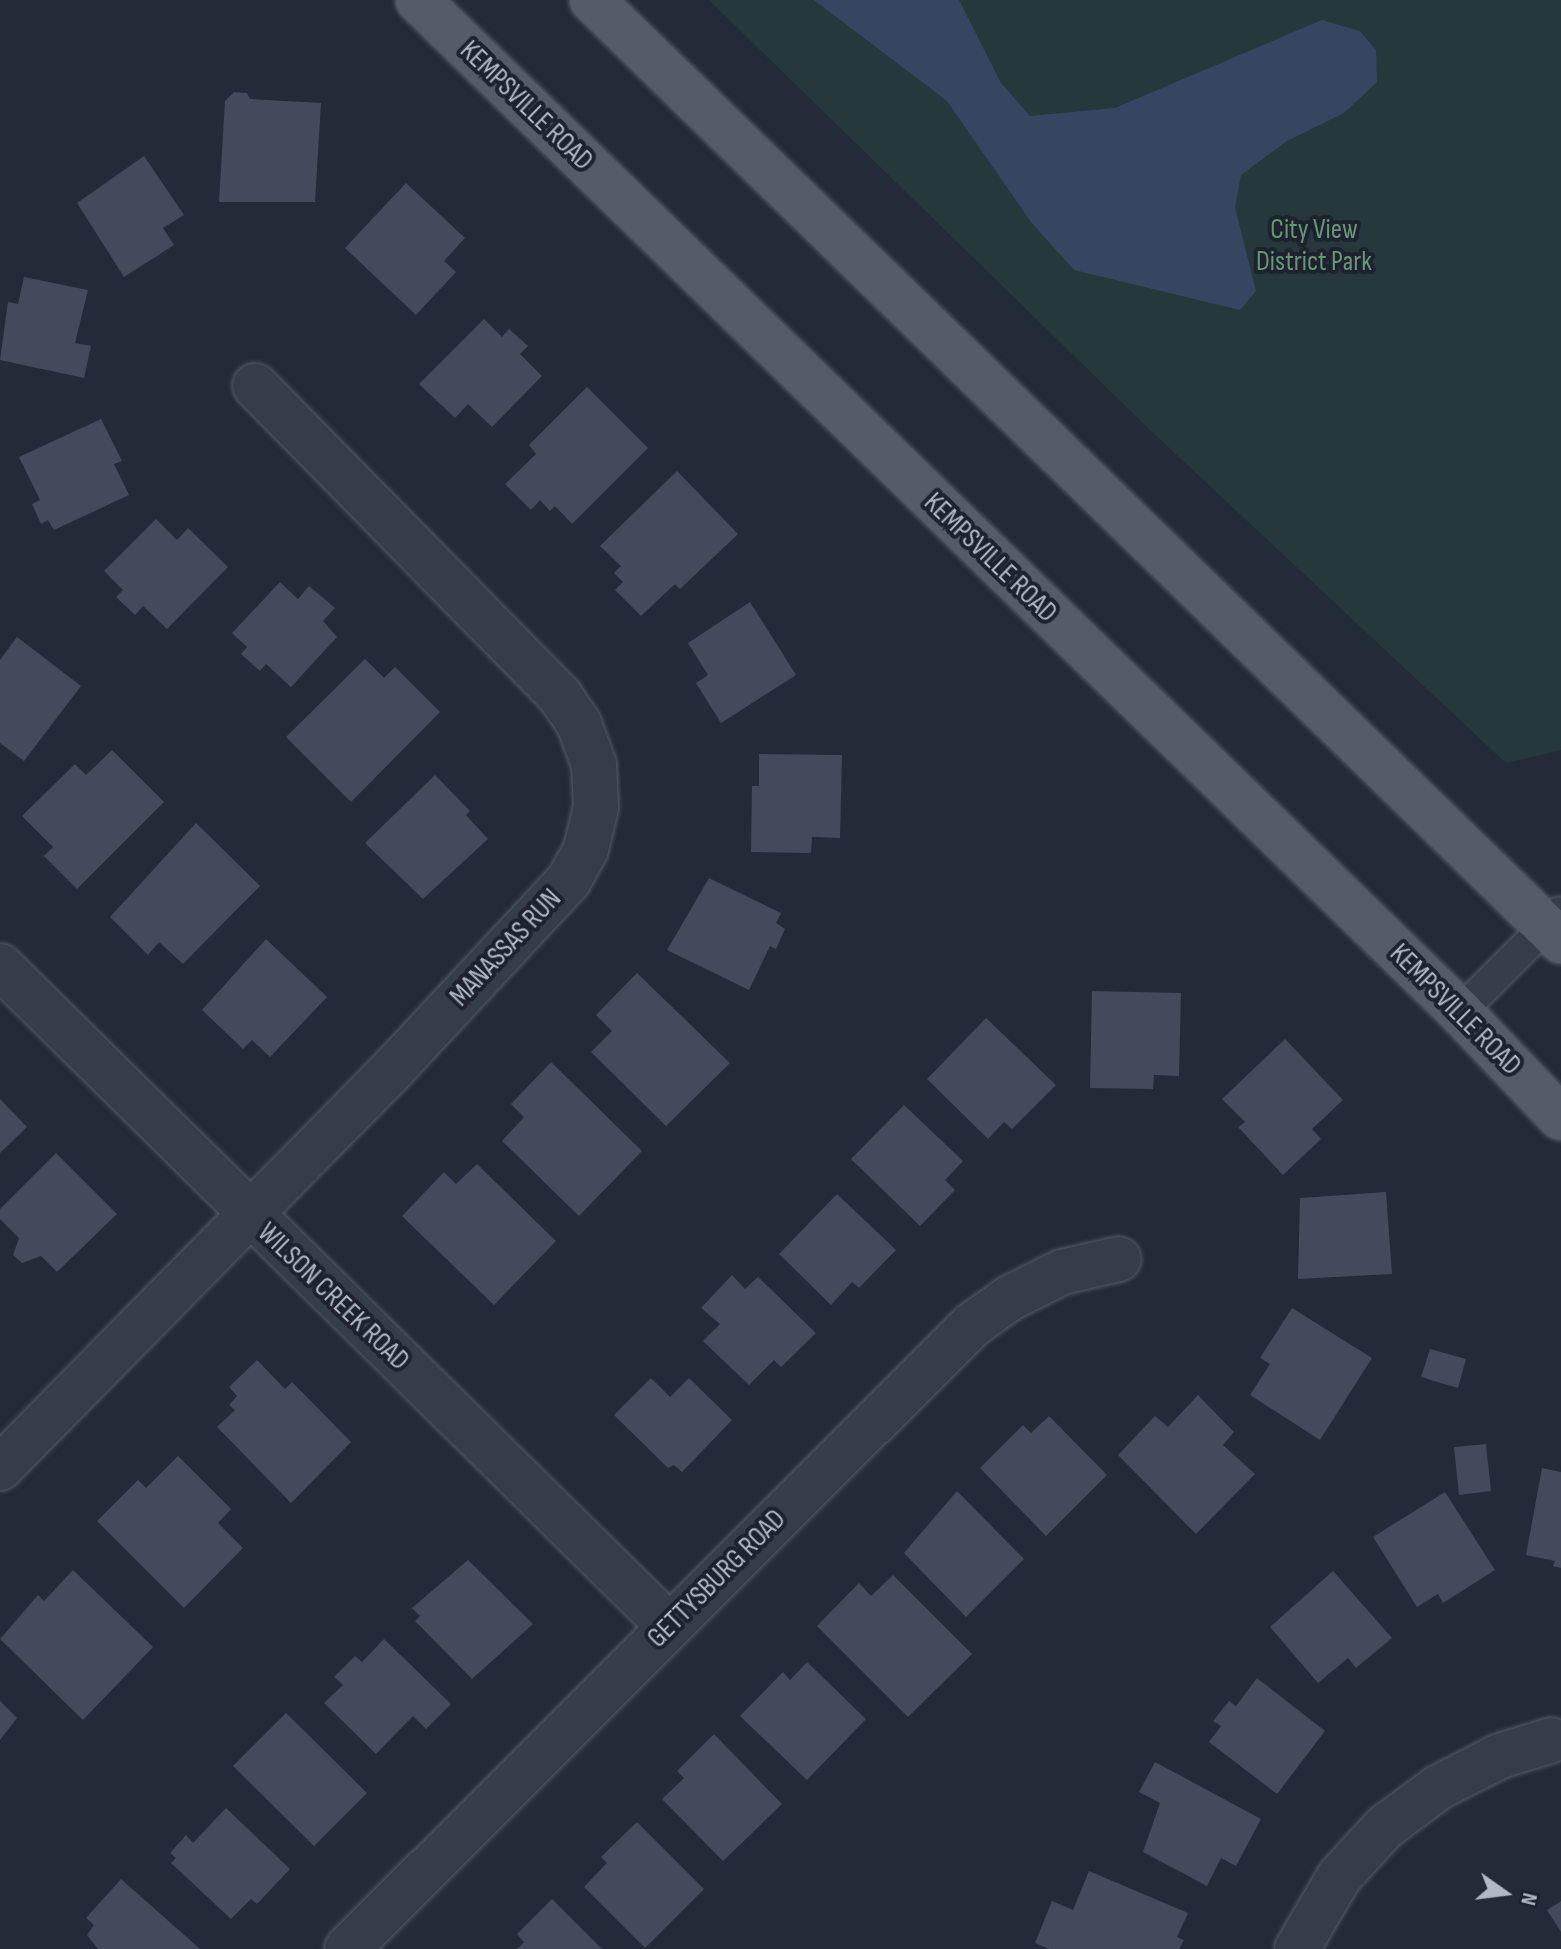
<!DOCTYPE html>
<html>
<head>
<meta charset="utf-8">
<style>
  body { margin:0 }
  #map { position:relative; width:1561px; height:1949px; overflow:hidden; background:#232b39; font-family:"Sofia Sans Condensed",sans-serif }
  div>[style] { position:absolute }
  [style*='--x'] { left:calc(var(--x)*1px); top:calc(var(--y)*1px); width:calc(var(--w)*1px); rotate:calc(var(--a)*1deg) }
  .green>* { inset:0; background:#26383b }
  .water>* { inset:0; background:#374560 }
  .building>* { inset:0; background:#424a5b }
  .roads { filter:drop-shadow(0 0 2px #545b68) drop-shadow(0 0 2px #545b68) }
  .service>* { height:30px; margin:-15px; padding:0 15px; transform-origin:15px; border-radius:15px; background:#363d4a }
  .minor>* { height:44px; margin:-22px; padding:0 22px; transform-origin:22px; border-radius:22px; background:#363d4a }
  .primary>* { height:44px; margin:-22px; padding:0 22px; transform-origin:22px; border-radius:22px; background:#545c6a }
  span { translate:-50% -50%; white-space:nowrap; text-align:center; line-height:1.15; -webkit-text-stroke:8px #1c222e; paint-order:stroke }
  .street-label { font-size:28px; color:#b1b8c6 }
  .park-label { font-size:28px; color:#699677 }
  .north { position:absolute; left:1465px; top:1853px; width:80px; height:80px; -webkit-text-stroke:6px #1c222e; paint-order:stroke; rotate:104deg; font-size:22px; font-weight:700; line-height:32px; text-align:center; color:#b1b8c6 }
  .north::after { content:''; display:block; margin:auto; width:28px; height:36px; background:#b1b8c6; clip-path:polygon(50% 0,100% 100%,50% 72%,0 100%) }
</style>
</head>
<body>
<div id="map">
  <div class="green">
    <i style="clip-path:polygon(709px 0,1561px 0,1561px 750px,1506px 763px,1150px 430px)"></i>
  </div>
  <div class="water">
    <i style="clip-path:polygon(814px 0,959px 0,1001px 83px,1030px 116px,1115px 108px,1322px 20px,1360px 31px,1376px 50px,1377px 82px,1344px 113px,1287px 141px,1241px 175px,1235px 207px,1256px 291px,1240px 310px,1074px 270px,1031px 222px,947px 101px)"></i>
  </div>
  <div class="building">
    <i style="clip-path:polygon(234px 92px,247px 93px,250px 99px,321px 103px,315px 202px,219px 202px,225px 101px)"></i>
    <i style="clip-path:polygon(144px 156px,184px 215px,163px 228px,174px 245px,124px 277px,77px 203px)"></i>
    <i style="clip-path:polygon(406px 183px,465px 238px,444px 261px,456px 272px,416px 315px,345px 248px)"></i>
    <i style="clip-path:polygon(24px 277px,88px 290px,75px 343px,91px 346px,84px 378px,0 360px,8px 302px,18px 304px)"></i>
    <i style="clip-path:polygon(484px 319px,502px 337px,509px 329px,528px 346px,520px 354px,542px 376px,492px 427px,468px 404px,455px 418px,419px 384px)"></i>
    <i style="clip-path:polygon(587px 387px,648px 448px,572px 524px,555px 506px,550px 511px,540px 500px,531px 510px,505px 484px,536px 454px,529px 445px)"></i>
    <i style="clip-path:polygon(101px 419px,122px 461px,114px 464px,129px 495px,54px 530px,48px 520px,41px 524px,32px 504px,40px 500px,19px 457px)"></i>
    <i style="clip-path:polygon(677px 471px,738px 534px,680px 589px,675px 584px,641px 616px,615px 590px,623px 582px,614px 573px,621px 566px,600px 546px)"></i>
    <i style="clip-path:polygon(156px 519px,177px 540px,188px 528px,228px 567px,167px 629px,143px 606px,135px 615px,116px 597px,123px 590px,104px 571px)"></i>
    <i style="clip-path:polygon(280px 582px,298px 599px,309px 586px,335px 608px,323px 621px,337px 637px,291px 687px,266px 664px,260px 671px,241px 654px,247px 647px,232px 633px)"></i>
    <i style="clip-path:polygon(750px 602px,796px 675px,721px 723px,696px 683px,708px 675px,688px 643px)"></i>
    <i style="clip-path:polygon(17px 637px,81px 686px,24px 761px,0 743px,0 660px)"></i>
    <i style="clip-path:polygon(365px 659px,384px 678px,395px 667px,440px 712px,351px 802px,286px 737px)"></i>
    <i style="clip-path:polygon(112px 750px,164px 802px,77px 889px,44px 856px,53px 847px,22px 816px,75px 764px,86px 775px)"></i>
    <i style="clip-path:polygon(759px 754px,842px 755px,840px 838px,812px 837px,811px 853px,751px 852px,752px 786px,759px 786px)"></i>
    <i style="clip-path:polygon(435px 775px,470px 811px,466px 815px,488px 839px,423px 899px,365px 843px)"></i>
    <i style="clip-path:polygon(196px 823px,260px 886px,183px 964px,159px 942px,148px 955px,110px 917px)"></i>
    <i style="clip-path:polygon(709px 878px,781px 913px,776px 923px,785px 929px,776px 949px,770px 946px,749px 990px,667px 950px)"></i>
    <i style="clip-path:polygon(266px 939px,327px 997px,270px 1057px,252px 1040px,243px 1049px,202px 1010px)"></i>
    <i style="clip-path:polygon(637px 973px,730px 1063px,666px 1126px,591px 1052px,612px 1031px,596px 1015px)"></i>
    <i style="clip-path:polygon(1092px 991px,1181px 993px,1179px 1076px,1154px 1075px,1153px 1089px,1090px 1088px)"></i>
    <i style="clip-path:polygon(986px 1018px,1056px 1085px,1012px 1129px,1004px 1122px,988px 1139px,927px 1079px)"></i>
    <i style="clip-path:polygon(1285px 1039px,1343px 1100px,1312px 1129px,1321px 1139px,1283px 1175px,1238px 1127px,1245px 1122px,1222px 1099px)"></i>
    <i style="clip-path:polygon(551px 1062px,642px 1151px,579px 1216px,502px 1141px,524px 1117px,511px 1104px)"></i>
    <i style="clip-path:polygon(0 1099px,27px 1127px,0 1153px)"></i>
    <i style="clip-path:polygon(904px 1105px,963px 1161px,945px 1180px,955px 1190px,920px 1226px,851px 1159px)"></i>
    <i style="clip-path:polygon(56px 1153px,117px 1214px,57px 1272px,41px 1256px,22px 1263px,13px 1255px,19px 1238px,0 1219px,0 1209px)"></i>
    <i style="clip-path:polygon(477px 1164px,556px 1241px,494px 1305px,402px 1216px,444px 1172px,456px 1184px)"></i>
    <i style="clip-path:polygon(1386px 1192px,1392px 1274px,1298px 1279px,1300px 1198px)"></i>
    <i style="clip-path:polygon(837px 1194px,896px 1250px,859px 1288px,852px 1282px,831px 1305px,779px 1254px)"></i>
    <i style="clip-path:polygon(732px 1275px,745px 1289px,758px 1277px,816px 1333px,781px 1367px,774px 1360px,749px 1385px,703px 1341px,720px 1324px,701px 1308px)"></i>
    <i style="clip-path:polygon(1292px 1308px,1372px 1358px,1320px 1440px,1250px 1395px,1270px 1364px,1260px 1358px)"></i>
    <i style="clip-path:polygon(1430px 1349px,1466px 1359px,1458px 1388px,1421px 1377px)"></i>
    <i style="clip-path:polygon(257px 1360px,285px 1389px,292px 1382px,351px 1442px,291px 1503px,217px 1427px,235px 1410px,229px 1405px,237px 1396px,229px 1387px)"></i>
    <i style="clip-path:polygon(651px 1378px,670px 1397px,689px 1378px,732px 1420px,682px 1472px,674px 1465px,668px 1468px,614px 1415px)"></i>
    <i style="clip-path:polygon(1198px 1395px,1234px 1432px,1223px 1445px,1255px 1474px,1196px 1534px,1118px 1455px,1155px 1416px,1168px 1427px)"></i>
    <i style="clip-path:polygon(1049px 1416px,1107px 1475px,1046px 1536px,980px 1468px,1023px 1425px,1031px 1433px)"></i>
    <i style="clip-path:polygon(1486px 1444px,1491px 1491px,1459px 1495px,1454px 1447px)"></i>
    <i style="clip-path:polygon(178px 1456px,231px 1509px,218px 1523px,243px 1548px,184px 1608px,97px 1521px,138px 1480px,146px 1488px)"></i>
    <i style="clip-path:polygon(1542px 1468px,1561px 1472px,1561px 1568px,1553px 1566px,1555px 1561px,1526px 1555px)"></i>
    <i style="clip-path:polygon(957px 1491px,1024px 1559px,966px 1617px,904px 1553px)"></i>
    <i style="clip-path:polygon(1445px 1492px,1495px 1570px,1443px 1603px,1438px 1594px,1417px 1607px,1373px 1537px)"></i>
    <i style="clip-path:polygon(468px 1560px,533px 1624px,472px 1679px,415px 1621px,420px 1616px,412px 1608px)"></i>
    <i style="clip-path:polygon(73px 1570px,153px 1647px,83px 1720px,0 1639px,38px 1595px,44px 1601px)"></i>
    <i style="clip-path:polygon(1333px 1571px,1392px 1638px,1356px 1668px,1348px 1658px,1318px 1683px,1270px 1627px)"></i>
    <i style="clip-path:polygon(893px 1575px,972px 1654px,908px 1717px,817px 1626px,859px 1583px,871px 1596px)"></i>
    <i style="clip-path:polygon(384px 1639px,451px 1704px,426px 1729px,413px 1716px,376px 1754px,324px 1703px,343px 1685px,334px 1677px,355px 1656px,362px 1662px)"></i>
    <i style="clip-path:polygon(807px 1662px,866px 1719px,807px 1780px,740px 1716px,783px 1672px,790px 1680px)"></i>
    <i style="clip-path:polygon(1257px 1678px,1325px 1731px,1277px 1794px,1209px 1742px,1221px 1726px,1213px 1721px,1229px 1701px,1236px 1706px)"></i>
    <i style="clip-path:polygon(0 1701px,17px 1718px,0 1740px)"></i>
    <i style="clip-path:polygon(286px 1713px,367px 1793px,314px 1846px,233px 1766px)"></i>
    <i style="clip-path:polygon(714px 1734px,782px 1804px,723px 1861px,662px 1799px,684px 1778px,677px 1771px)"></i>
    <i style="clip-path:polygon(1155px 1762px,1261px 1819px,1236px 1866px,1221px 1858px,1207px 1886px,1143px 1852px,1160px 1803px,1139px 1792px)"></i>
    <i style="clip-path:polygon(226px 1808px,290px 1869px,257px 1904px,251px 1899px,231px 1919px,171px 1863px,176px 1858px,170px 1853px,186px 1835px,193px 1843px)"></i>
    <i style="clip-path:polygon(637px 1822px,704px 1889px,645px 1948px,584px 1887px,607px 1863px,601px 1857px)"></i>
    <i style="clip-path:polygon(1089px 1871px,1188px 1913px,1177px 1937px,1184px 1940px,1179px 1949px,1049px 1949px,1035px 1943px,1052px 1901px,1073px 1910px)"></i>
    <i style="clip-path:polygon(121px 1879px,200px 1949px,98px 1949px,87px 1935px,94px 1925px,86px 1918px)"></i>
    <i style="clip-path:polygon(552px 1899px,602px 1949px,517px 1949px,524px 1942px,517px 1934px)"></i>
    <i style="clip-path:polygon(1561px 1901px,1561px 1932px,1547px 1910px)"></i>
  </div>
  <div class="roads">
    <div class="service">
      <i style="--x:1460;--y:1012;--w:141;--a:-45"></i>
    </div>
    <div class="minor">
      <i style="--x:0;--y:966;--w:940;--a:44.61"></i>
      <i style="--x:0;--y:1468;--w:560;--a:-45.43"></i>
      <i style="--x:393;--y:1069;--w:258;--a:-47"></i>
      <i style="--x:569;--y:880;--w:35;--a:-61"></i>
      <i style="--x:586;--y:849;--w:43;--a:-76.6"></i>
      <i style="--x:596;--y:807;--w:42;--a:-92.7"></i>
      <i style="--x:594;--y:765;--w:44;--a:-110.1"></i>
      <i style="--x:579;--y:724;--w:34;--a:-124"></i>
      <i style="--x:560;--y:696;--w:435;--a:-134.5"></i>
      <i style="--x:347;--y:1949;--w:883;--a:-44.95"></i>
      <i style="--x:972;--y:1325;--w:47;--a:-35.4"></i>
      <i style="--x:1010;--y:1298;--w:58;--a:-26.6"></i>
      <i style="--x:1062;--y:1272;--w:58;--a:-12.8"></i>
      <i style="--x:1297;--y:1949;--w:83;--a:-59.7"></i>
      <i style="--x:1339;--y:1877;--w:68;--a:-47.4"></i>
      <i style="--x:1385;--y:1827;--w:67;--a:-36.5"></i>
      <i style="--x:1439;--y:1787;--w:68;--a:-26.9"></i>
      <i style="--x:1500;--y:1756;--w:54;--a:-17.1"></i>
    </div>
    <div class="primary">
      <i style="--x:418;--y:0;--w:1453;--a:44.16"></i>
      <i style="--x:1460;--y:1012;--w:146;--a:46.4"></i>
      <i style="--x:592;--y:0;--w:1351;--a:44.16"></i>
    </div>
  </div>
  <div class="street-label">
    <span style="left:526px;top:106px;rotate:44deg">KEMPSVILLE ROAD</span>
    <span style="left:990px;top:558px;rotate:44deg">KEMPSVILLE ROAD</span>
    <span style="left:506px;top:948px;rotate:-47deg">MANASSAS RUN</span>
    <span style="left:1455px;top:1010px;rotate:45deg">KEMPSVILLE ROAD</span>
    <span style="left:333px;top:1297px;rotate:44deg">WILSON CREEK ROAD</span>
    <span style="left:717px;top:1579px;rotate:-45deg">GETTYSBURG ROAD</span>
  </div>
  <div class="park-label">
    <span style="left:1314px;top:246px">City View<br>District Park</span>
  </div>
  <div class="north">N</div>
</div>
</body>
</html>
